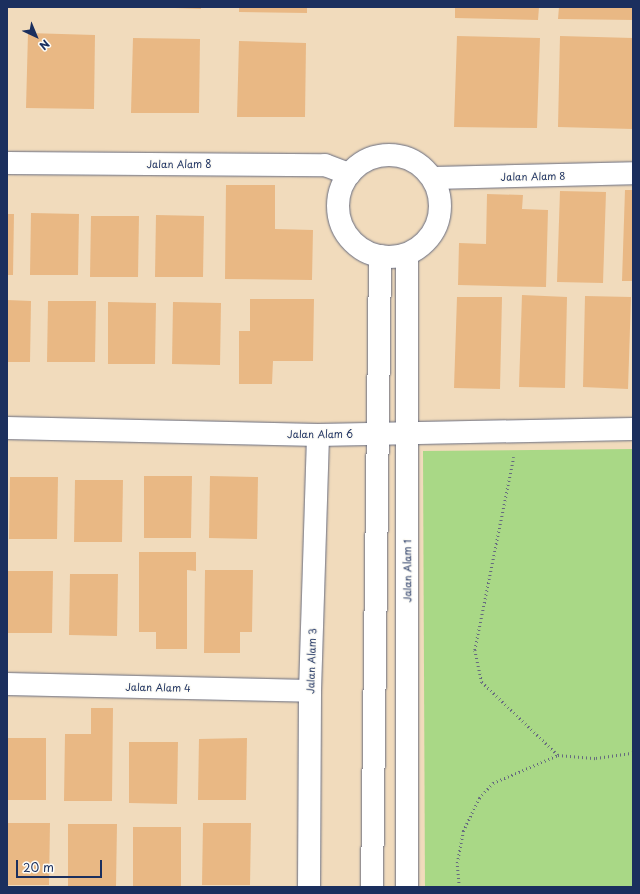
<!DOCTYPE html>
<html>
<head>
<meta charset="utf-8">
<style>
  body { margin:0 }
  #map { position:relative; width:640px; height:894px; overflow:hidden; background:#f1dbbc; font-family:"Playpen Sans",sans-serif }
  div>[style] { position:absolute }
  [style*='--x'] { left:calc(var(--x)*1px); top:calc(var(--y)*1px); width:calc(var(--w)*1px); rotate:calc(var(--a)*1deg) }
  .green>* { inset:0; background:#a9d886 }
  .building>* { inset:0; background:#e9b884 }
  .path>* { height:2.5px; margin-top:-1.25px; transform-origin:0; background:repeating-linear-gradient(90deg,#666b7f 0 1px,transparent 0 4px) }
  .roads { filter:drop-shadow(0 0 1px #666b7f) drop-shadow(0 0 1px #666b7f) }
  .street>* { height:22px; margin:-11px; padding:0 11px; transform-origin:11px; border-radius:11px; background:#fff }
  .street>.ring { margin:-11px; padding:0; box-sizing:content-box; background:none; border:22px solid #fff; border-radius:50% }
  span { translate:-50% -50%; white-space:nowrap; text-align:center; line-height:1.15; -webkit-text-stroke:3px #fdfcf7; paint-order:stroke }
  .street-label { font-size:10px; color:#1b2f5e }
  .frame { position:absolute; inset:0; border:8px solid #1b2f5e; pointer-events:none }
  .north { position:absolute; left:16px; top:16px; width:40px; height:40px; -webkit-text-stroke:3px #fdfcf7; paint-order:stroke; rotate:136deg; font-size:11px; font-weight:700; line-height:16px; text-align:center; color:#1b2f5e }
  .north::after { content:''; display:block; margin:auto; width:14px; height:18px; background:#1b2f5e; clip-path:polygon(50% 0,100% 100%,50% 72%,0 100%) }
  .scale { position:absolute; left:16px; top:860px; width:86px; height:18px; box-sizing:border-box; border:2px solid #1b2f5e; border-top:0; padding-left:5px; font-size:12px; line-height:14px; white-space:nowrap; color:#1b2f5e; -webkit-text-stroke:3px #fdfcf7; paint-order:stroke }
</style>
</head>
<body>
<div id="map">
  <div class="green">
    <i style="clip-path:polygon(633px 449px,633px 887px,425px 887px,423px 451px)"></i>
  </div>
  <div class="building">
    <i style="clip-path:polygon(148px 7px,201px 7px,201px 9px)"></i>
    <i style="clip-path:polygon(239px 7px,307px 7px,307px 13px,239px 12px)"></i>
    <i style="clip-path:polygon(455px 7px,539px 7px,538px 20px,455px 18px)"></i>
    <i style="clip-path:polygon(559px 7px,633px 7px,633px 20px,558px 19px)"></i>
    <i style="clip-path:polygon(28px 33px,95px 35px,94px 109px,26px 108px)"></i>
    <i style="clip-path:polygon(457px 36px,540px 38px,537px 128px,454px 127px)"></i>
    <i style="clip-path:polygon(560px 36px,633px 38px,633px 129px,558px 127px)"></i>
    <i style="clip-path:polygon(133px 38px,200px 39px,199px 113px,131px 113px)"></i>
    <i style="clip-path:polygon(239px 41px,306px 43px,305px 117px,237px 117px)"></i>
    <i style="clip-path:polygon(226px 185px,275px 185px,275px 229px,313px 230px,312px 280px,225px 279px)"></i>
    <i style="clip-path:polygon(625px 190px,633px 190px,633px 281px,622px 281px)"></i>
    <i style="clip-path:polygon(560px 191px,606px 192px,603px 283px,557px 282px)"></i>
    <i style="clip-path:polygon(487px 194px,523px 195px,522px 209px,548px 210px,546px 287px,458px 285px,459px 243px,486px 244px)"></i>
    <i style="clip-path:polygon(31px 213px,79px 214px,78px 275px,30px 275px)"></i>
    <i style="clip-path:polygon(7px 214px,14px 214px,13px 275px,7px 275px)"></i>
    <i style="clip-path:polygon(156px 215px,204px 216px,203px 277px,155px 277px)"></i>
    <i style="clip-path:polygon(91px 216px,139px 216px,138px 277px,90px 277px)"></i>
    <i style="clip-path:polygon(522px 295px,567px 297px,565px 388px,519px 387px)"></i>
    <i style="clip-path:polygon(585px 296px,631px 297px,628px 389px,583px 387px)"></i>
    <i style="clip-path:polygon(457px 297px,502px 297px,500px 389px,454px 388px)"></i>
    <i style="clip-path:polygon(250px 299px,314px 299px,313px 361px,273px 361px,272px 384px,239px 384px,239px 331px,250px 331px)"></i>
    <i style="clip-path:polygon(7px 300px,31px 301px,30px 362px,7px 362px)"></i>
    <i style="clip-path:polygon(48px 301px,96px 301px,95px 362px,47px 362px)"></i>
    <i style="clip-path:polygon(108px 302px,156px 303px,155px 364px,108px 364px)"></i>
    <i style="clip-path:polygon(173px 302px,221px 303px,220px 365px,172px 364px)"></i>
    <i style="clip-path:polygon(144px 476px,192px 476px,191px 538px,144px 538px)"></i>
    <i style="clip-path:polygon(210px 476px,258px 477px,257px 539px,209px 538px)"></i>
    <i style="clip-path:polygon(10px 477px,58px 477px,57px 539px,9px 539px)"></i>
    <i style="clip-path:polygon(75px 480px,123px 480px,122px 542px,74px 542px)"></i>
    <i style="clip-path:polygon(139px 552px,196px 552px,196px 571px,187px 570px,187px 649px,156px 649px,156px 632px,139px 632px)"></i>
    <i style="clip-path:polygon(205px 570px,253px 570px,252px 632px,240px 632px,240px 653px,204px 653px)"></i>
    <i style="clip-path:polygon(7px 571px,53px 571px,52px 633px,7px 633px)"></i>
    <i style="clip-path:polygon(70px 574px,118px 574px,117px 636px,69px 635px)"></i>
    <i style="clip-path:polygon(91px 708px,113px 708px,112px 801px,64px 801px,65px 734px,91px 734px)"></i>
    <i style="clip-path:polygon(7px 738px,46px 738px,46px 800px,7px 800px)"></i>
    <i style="clip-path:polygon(247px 738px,246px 800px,198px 800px,199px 739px)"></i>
    <i style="clip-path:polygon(129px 742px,178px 742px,177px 804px,129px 803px)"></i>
    <i style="clip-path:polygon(7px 823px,50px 823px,49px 885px,7px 885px)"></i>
    <i style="clip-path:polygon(203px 823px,251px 823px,250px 885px,202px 885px)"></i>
    <i style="clip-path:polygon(68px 824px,117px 824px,116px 886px,68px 886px)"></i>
    <i style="clip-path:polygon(133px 827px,181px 827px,181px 887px,133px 887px)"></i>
  </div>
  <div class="path">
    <i style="--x:514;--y:457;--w:197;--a:101.4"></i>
    <i style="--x:475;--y:650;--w:33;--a:78"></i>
    <i style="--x:482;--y:682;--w:105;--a:43.8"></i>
    <i style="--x:459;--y:887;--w:24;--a:-95"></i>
    <i style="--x:457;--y:863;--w:33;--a:-79"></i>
    <i style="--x:463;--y:831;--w:37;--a:-64"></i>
    <i style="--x:479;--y:798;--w:21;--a:-47"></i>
    <i style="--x:493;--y:783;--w:71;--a:-23.3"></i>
    <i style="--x:558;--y:755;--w:38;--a:5"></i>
    <i style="--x:596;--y:758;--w:37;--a:-8"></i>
  </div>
  <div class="roads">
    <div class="street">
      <i class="ring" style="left:338px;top:155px;width:80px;height:80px"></i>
      <i style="--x:7;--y:163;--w:318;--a:0.4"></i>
      <i style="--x:325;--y:165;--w:26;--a:21"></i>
      <i style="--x:434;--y:178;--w:199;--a:-1.4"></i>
      <i style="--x:407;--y:255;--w:632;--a:90"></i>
      <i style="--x:7;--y:428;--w:311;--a:1.3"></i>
      <i style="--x:318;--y:435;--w:315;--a:-1.1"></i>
      <i style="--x:7;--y:684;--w:303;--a:1.3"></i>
      <i style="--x:309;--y:887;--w:196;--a:-89.7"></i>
      <i style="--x:310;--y:691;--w:256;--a:-88.2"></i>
      <i style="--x:372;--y:887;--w:631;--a:-89.27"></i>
    </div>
  </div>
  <div class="street-label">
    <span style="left:179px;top:164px">Jalan Alam 8</span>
    <span style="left:533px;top:176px;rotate:-1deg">Jalan Alam 8</span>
    <span style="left:320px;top:434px">Jalan Alam 6</span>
    <span style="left:407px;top:571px;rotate:-90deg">Jalan Alam 1</span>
    <span style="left:311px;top:661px;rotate:-88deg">Jalan Alam 3</span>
    <span style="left:158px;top:687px;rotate:1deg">Jalan Alam 4</span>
  </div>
  <div class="frame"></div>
  <div class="north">N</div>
  <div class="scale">20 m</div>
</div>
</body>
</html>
